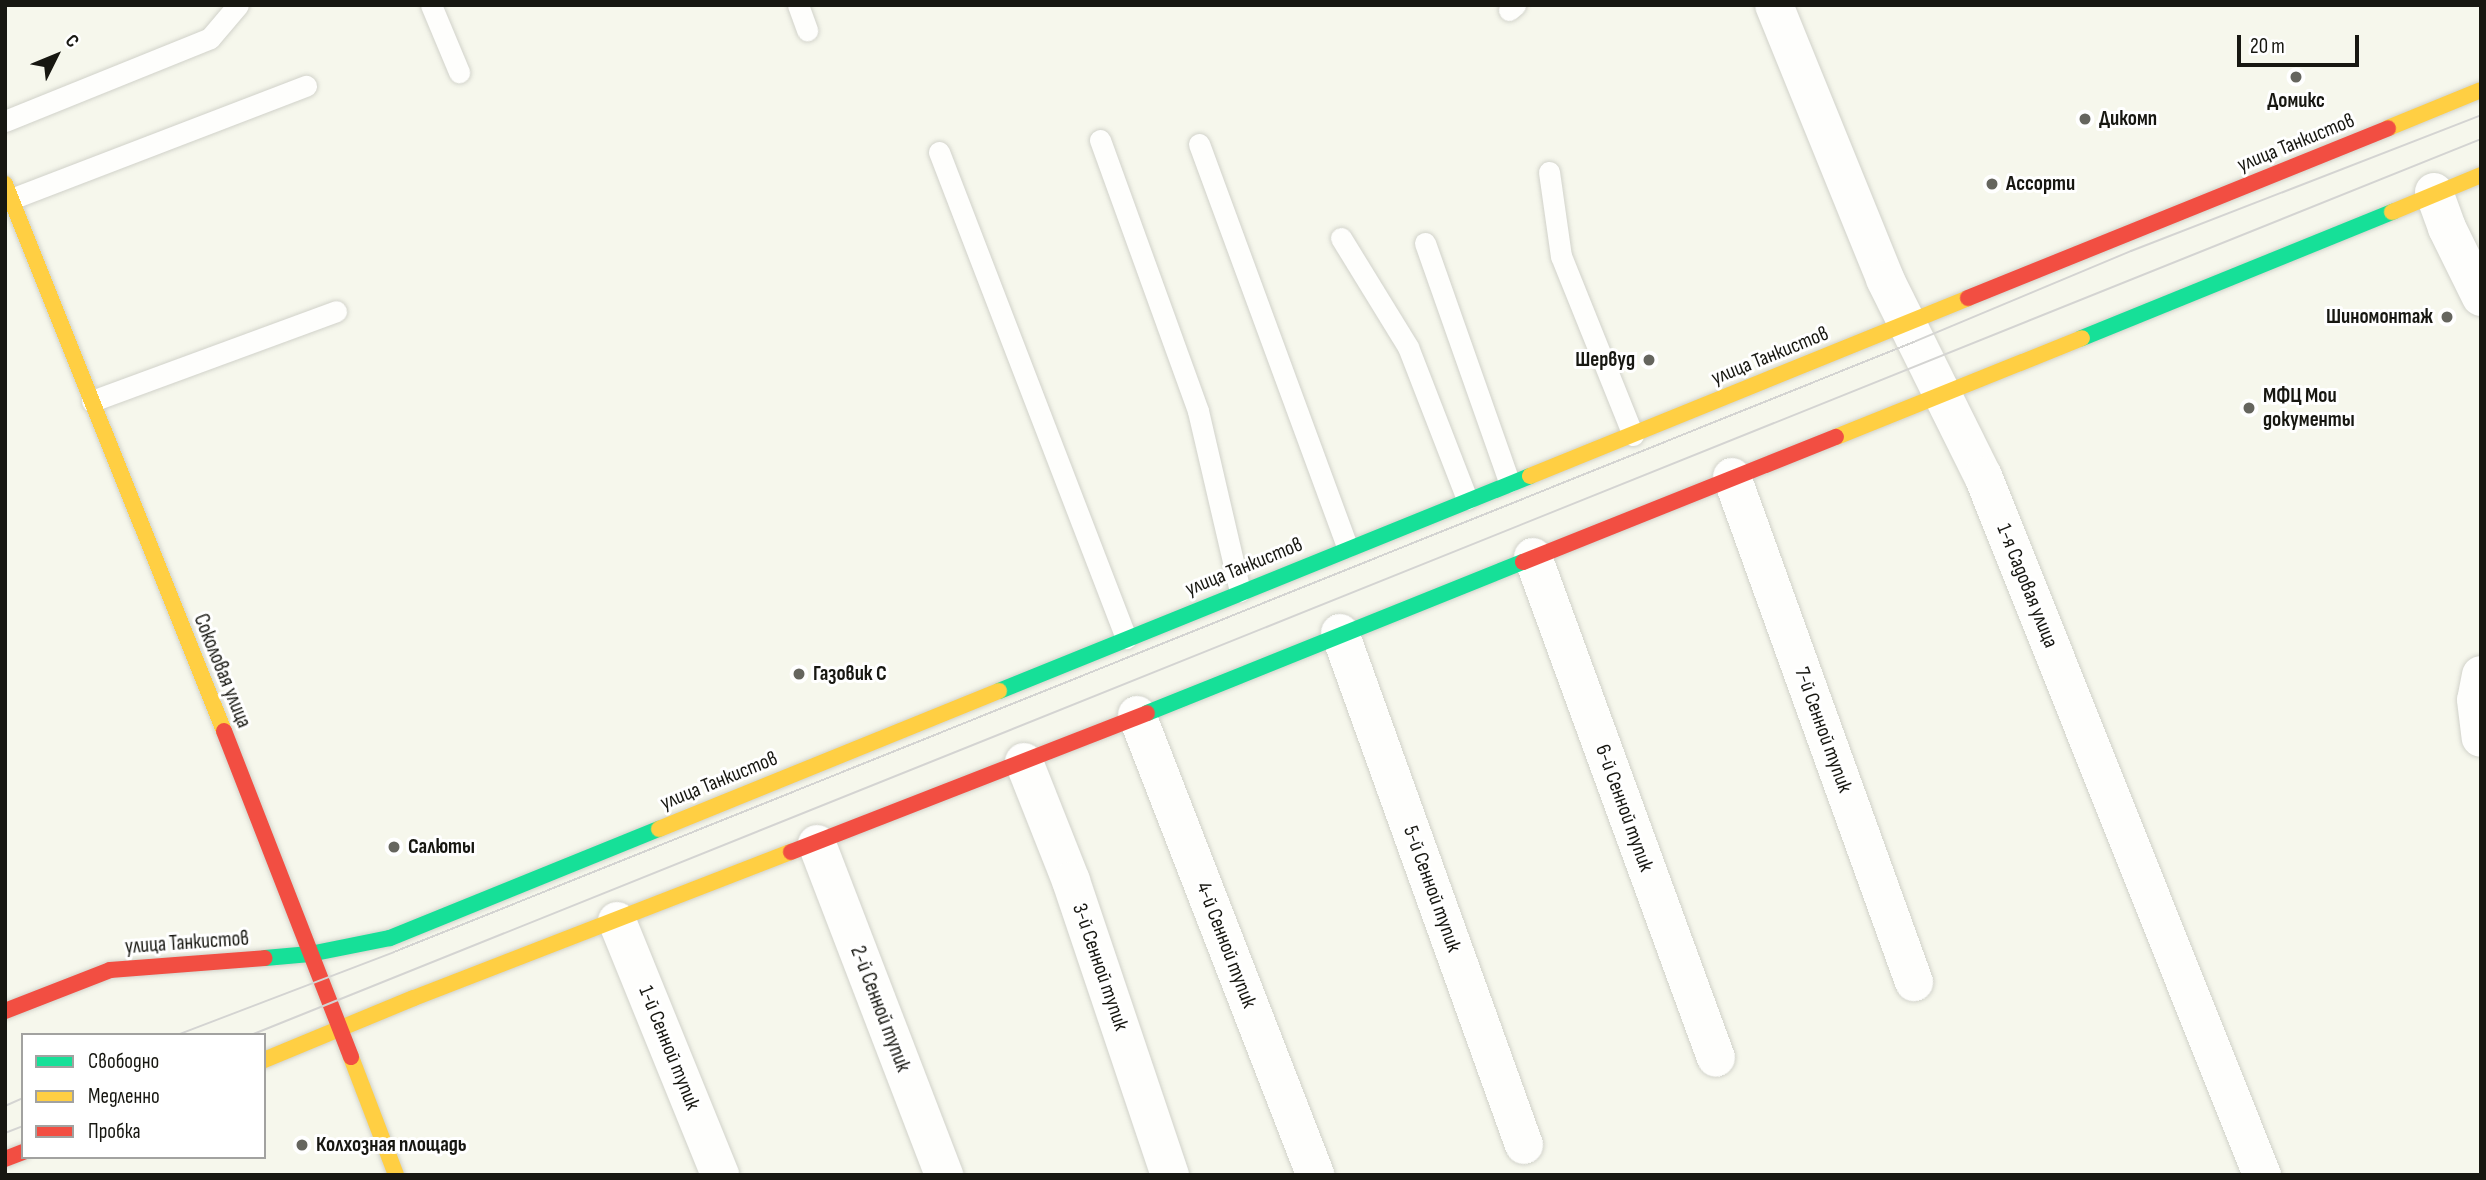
<!DOCTYPE html>
<html>
<head>
<meta charset="utf-8">
<style>
  body { margin:0 }
  #map { position:relative; width:2486px; height:1180px; overflow:hidden; background:#f6f7ec; font-family:"Sofia Sans Condensed",sans-serif }
  div>[style] { position:absolute }
  [style*='--x'] { left:calc(var(--x)*1px); top:calc(var(--y)*1px); width:calc(var(--w)*1px); rotate:calc(var(--a)*1deg) }
  .roads { filter:drop-shadow(0 0 2px #d1d2ca) drop-shadow(0 0 2px #d1d2ca) }
  .lane>* { height:21px; margin:-10.5px; padding:0 10.5px; transform-origin:10.5px; border-radius:10.5px; background:#fefefc }
  .street>* { height:38px; margin:-19px; padding:0 19px; transform-origin:19px; border-radius:19px; background:#fefefc }
  .fast>* { height:16px; margin:-8px; padding:0 8px; transform-origin:8px; border-radius:8px; background:#16e098 }
  .slow>* { height:16px; margin:-8px; padding:0 8px; transform-origin:8px; border-radius:8px; background:#ffcf43 }
  .jam>* { height:16px; margin:-8px; padding:0 8px; transform-origin:8px; border-radius:8px; background:#f24e42 }
  .tram>* { height:2px; margin:-1px; padding:0 1px; transform-origin:1px; border-radius:1px; background:#d4d4d2 }
  .dots>* { width:19px; height:19px; translate:-50% -50%; box-sizing:border-box; border:4px solid #fff; border-radius:50% }
  span { translate:-50% -50%; white-space:nowrap; text-align:center; line-height:1.15; -webkit-text-stroke:6px #fff; paint-order:stroke }
  .poi-label { font-size:21px; color:#171711; font-weight:700 }
  .left { translate:0 -50%; text-align:left }
  .right { translate:-100% -50%; text-align:right }
  .street-label { font-size:21px; color:#171711 }
  .frame { position:absolute; inset:0; border:7px solid #171711; pointer-events:none }
  .legend { position:absolute; left:21px; top:1033px; width:245px; height:126px; box-sizing:border-box; background:#fff; border:2px solid #a2a2a0; margin:0; padding:9px 12px; list-style:none; font-size:21px; color:#171711 }
  .legend li { display:flex; align-items:center; gap:14px; height:35px }
  .legend b { width:35px; border:2px solid #a2a2a0 }
  .north { position:absolute; left:21px; top:21px; width:70px; height:70px; -webkit-text-stroke:5px #fff; paint-order:stroke; rotate:47deg; font-size:19px; font-weight:700; line-height:28px; text-align:center; color:#171711 }
  .north::after { content:''; display:block; margin:auto; width:24px; height:32px; background:#171711; clip-path:polygon(50% 0,100% 100%,50% 72%,0 100%) }
  .scale { position:absolute; left:2237px; top:35px; width:122px; height:32px; box-sizing:border-box; border:4px solid #171711; border-top:0; padding-left:9px; font-size:21px; line-height:24px; white-space:nowrap; color:#171711; -webkit-text-stroke:5px #fff; paint-order:stroke }
</style>
</head>
<body>
<div id="map">
  <div class="roads">
    <div class="lane">
      <i style="--x:431;--y:5;--w:73;--a:67.3"></i>
      <i style="--x:798;--y:5;--w:27;--a:70"></i>
      <i style="--x:1509;--y:10;--w:8;--a:-40"></i>
      <i style="--x:5;--y:121;--w:221;--a:-22"></i>
      <i style="--x:210;--y:38;--w:43;--a:-49.7"></i>
      <i style="--x:1100;--y:140;--w:288;--a:70.1"></i>
      <i style="--x:1198;--y:411;--w:185;--a:76.9"></i>
      <i style="--x:1199;--y:144;--w:429;--a:69.8"></i>
      <i style="--x:939;--y:152;--w:521;--a:68.95"></i>
      <i style="--x:1549;--y:172;--w:85;--a:81.9"></i>
      <i style="--x:1561;--y:256;--w:193;--a:68.1"></i>
      <i style="--x:11;--y:199;--w:316;--a:-21"></i>
      <i style="--x:1341;--y:238;--w:128;--a:58.4"></i>
      <i style="--x:1408;--y:347;--w:163;--a:68.8"></i>
      <i style="--x:1425;--y:243;--w:253;--a:70.6"></i>
      <i style="--x:92;--y:401;--w:260;--a:-20.2"></i>
    </div>
    <div class="street">
      <i style="--x:1774;--y:5;--w:296;--a:67.9"></i>
      <i style="--x:1885;--y:279;--w:220;--a:63.6"></i>
      <i style="--x:1983;--y:476;--w:753;--a:68.24"></i>
      <i style="--x:2434;--y:192;--w:38;--a:70"></i>
      <i style="--x:2447;--y:228;--w:77;--a:63.8"></i>
      <i style="--x:1732;--y:477;--w:537;--a:70.18"></i>
      <i style="--x:1533;--y:557;--w:533;--a:69.93"></i>
      <i style="--x:1340;--y:633;--w:544;--a:70.23"></i>
      <i style="--x:2481;--y:675;--w:25;--a:101"></i>
      <i style="--x:2476;--y:700;--w:38;--a:83"></i>
      <i style="--x:1137;--y:715;--w:493;--a:68.8"></i>
      <i style="--x:1024;--y:762;--w:128;--a:68.4"></i>
      <i style="--x:1071;--y:881;--w:310;--a:71.4"></i>
      <i style="--x:817;--y:844;--w:355;--a:69"></i>
      <i style="--x:617;--y:921;--w:274;--a:67.9"></i>
    </div>
    <div class="fast">
      <i style="--x:2082;--y:338;--w:335;--a:-22.1"></i>
      <i style="--x:999;--y:691;--w:573;--a:-22.04"></i>
      <i style="--x:1147;--y:713;--w:405;--a:-21.9"></i>
      <i style="--x:265;--y:958;--w:45;--a:-5.1"></i>
      <i style="--x:310;--y:954;--w:82;--a:-11.3"></i>
      <i style="--x:390;--y:938;--w:290;--a:-22.1"></i>
    </div>
    <div class="slow">
      <i style="--x:2388;--y:128;--w:100;--a:-22.2"></i>
      <i style="--x:5;--y:184;--w:589;--a:68.18"></i>
      <i style="--x:2392;--y:212;--w:96;--a:-22.6"></i>
      <i style="--x:1836;--y:437;--w:265;--a:-21.9"></i>
      <i style="--x:1530;--y:476;--w:473;--a:-22.1"></i>
      <i style="--x:659;--y:829;--w:367;--a:-22.1"></i>
      <i style="--x:351;--y:1057;--w:126;--a:69.1"></i>
      <i style="--x:264;--y:1060;--w:162;--a:-22.5"></i>
      <i style="--x:414;--y:998;--w:404;--a:-21.2"></i>
    </div>
    <div class="jam">
      <i style="--x:1968;--y:298;--w:453;--a:-22"></i>
      <i style="--x:1523;--y:562;--w:337;--a:-21.8"></i>
      <i style="--x:224;--y:731;--w:350;--a:68.7"></i>
      <i style="--x:791;--y:852;--w:382;--a:-21.3"></i>
      <i style="--x:5;--y:1011;--w:113;--a:-21.3"></i>
      <i style="--x:110;--y:970;--w:155;--a:-4.4"></i>
      <i style="--x:5;--y:1159;--w:19;--a:-21"></i>
    </div>
  </div>
  <div class="tram">
    <i style="--x:177;--y:1035;--w:232;--a:-20.9"></i>
    <i style="--x:394;--y:952;--w:1640;--a:-21.87"></i>
    <i style="--x:1916;--y:341;--w:233;--a:-22.7"></i>
    <i style="--x:2131;--y:251;--w:375;--a:-21.2"></i>
    <i style="--x:251;--y:1035;--w:2403;--a:-21.89"></i>
    <i style="--x:5;--y:1106;--w:20;--a:-24"></i>
    <i style="--x:5;--y:1133;--w:19;--a:-21"></i>
  </div>
  <div class="dots">
    <i style="left:2296px;top:77px;background:#65655e"></i>
    <i style="left:2085px;top:119px;background:#65655e"></i>
    <i style="left:1992px;top:184px;background:#65655e"></i>
    <i style="left:2447px;top:317px;background:#65655e"></i>
    <i style="left:1649px;top:360px;background:#65655e"></i>
    <i style="left:2249px;top:408px;background:#65655e"></i>
    <i style="left:799px;top:674px;background:#65655e"></i>
    <i style="left:394px;top:847px;background:#65655e"></i>
    <i style="left:302px;top:1145px;background:#65655e"></i>
  </div>
  <div class="poi-label">
    <span style="left:2296px;top:101px">Домикс</span>
    <span class="left" style="left:2099px;top:119px">Дикомп</span>
    <span class="left" style="left:2006px;top:184px">Ассорти</span>
    <span class="right" style="left:2433px;top:317px">Шиномонтаж</span>
    <span class="right" style="left:1635px;top:360px">Шервуд</span>
    <span class="left" style="left:2263px;top:408px">МФЦ Мои<br>документы</span>
    <span class="left" style="left:813px;top:674px">Газовик С</span>
    <span class="left" style="left:408px;top:847px">Салюты</span>
    <span class="left" style="left:316px;top:1145px">Колхозная площадь</span>
  </div>
  <div class="street-label">
    <span style="left:2296px;top:143px;rotate:-22deg">улица Танкистов</span>
    <span style="left:1770px;top:356px;rotate:-22deg">улица Танкистов</span>
    <span style="left:1244px;top:567px;rotate:-22deg">улица Танкистов</span>
    <span style="left:2027px;top:586px;rotate:68deg">1-я Садовая улица</span>
    <span style="left:222px;top:671px;rotate:68deg">Соколовая улица</span>
    <span style="left:1823px;top:730px;rotate:70deg">7-й Сенной тупик</span>
    <span style="left:719px;top:781px;rotate:-22deg">улица Танкистов</span>
    <span style="left:1624px;top:808px;rotate:70deg">6-й Сенной тупик</span>
    <span style="left:1432px;top:889px;rotate:70deg">5-й Сенной тупик</span>
    <span style="left:187px;top:943px;rotate:-4deg">улица Танкистов</span>
    <span style="left:1226px;top:945px;rotate:69deg">4-й Сенной тупик</span>
    <span style="left:1100px;top:967px;rotate:71deg">3-й Сенной тупик</span>
    <span style="left:880px;top:1009px;rotate:69deg">2-й Сенной тупик</span>
    <span style="left:669px;top:1048px;rotate:68deg">1-й Сенной тупик</span>
  </div>
  <div class="frame"></div>
  <ul class="legend">
  <li><b style="height:9px;background:#16e098"></b>Свободно</li>
  <li><b style="height:9px;background:#ffcf43"></b>Медленно</li>
  <li><b style="height:9px;background:#f24e42"></b>Пробка</li>
  </ul>
  <div class="north">С</div>
  <div class="scale">20 m</div>
</div>
</body>
</html>
